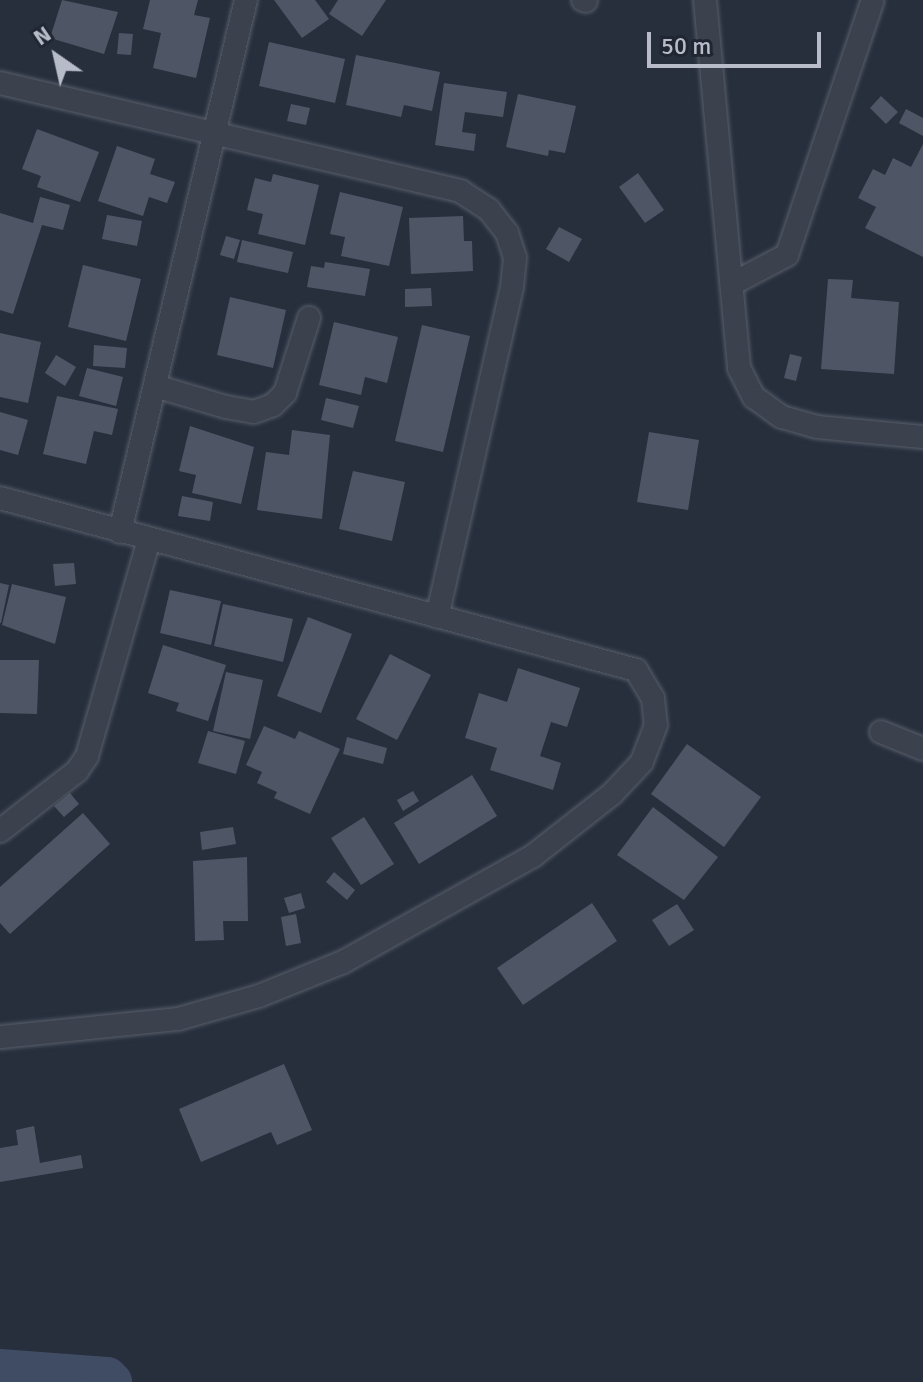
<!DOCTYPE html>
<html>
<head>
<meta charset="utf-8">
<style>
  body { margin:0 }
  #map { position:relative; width:923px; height:1382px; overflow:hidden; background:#272f3d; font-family:Signika,sans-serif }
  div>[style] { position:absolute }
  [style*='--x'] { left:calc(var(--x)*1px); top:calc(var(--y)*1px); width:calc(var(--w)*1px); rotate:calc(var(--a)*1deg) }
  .river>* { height:42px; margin:-21px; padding:0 21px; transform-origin:21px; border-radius:21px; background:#3f4c64 }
  .building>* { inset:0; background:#4e5665 }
  .roads { filter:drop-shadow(0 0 2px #595f6b) drop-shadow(0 0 2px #595f6b) }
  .minor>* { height:22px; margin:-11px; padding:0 11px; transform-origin:11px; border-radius:11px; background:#3b414d }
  span { translate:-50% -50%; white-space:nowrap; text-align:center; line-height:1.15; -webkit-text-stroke:7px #202632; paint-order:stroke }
  .north { position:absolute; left:16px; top:16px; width:80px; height:80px; -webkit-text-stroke:6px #202632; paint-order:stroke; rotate:326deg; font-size:22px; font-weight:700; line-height:32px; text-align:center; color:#b7bcc8 }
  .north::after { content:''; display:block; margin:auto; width:28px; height:36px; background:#b7bcc8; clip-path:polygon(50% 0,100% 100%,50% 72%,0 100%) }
  .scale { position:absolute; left:647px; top:32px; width:174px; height:36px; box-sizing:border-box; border:4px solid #b7bcc8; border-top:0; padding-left:10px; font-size:24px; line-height:28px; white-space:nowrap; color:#b7bcc8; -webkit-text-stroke:6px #202632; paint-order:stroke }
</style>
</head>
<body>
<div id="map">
  <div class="river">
    <i style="--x:0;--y:1370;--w:107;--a:4.3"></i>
    <i style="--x:107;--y:1378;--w:6;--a:45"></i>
  </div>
  <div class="building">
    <i style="clip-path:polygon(62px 0,118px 12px,104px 54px,50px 38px)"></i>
    <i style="clip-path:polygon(150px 0,198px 0,194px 15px,210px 18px,196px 78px,153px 68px,161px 33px,143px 29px)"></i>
    <i style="clip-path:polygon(274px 0,315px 0,329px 19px,302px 38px)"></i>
    <i style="clip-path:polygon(338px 0,386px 0,362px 36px,329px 14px)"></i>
    <i style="clip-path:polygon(119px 33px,133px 34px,131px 55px,117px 54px)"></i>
    <i style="clip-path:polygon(269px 42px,345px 59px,335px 103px,259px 86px)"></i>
    <i style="clip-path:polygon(356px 55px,440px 72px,432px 111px,404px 105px,401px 117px,346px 105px)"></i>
    <i style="clip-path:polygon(444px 83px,507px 92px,503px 117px,465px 112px,462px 132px,476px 134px,474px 151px,435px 145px)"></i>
    <i style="clip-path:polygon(518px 94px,576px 106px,565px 153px,549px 150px,548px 156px,506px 147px)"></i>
    <i style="clip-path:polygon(881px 96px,898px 112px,886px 124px,870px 108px)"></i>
    <i style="clip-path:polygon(291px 104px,310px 108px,306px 125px,287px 121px)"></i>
    <i style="clip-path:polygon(906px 109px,923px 118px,923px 136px,899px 123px)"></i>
    <i style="clip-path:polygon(37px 129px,99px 152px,80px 202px,37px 187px,41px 176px,22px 169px)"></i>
    <i style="clip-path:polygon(923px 144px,923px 257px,865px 228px,876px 207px,858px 198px,873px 169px,885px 175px,893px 158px,911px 167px)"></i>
    <i style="clip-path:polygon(117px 146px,155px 159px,150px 174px,175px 182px,167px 203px,149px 197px,143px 216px,98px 201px)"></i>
    <i style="clip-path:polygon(638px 173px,664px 210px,645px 223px,619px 187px)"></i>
    <i style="clip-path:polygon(273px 174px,319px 185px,305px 245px,258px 234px,263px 214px,247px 210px,255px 178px,271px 182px)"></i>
    <i style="clip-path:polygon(340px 192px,403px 207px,389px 266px,341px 256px,345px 237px,330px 234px)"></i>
    <i style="clip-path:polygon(40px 197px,70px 205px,63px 230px,42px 225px,13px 314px,0 310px,0 213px,33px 223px)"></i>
    <i style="clip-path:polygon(107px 215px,142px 221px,137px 246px,102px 239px)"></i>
    <i style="clip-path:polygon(463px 216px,464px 241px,472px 241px,473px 271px,411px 274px,409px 218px)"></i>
    <i style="clip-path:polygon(559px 227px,582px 239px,569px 262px,546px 249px)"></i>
    <i style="clip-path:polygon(226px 236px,240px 240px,234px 259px,220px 255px)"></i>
    <i style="clip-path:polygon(242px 240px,293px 252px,288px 273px,237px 262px)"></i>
    <i style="clip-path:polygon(325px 262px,370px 269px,365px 296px,307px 287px,311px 266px,324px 268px)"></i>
    <i style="clip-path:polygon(83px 265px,141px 279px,126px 341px,68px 327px)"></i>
    <i style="clip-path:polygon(828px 279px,853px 280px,851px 298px,899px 302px,894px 374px,821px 369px)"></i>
    <i style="clip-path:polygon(431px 288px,432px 306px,405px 307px,405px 289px)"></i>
    <i style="clip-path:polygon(230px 297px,286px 310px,273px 368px,217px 355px)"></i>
    <i style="clip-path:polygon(334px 322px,398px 337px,387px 383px,365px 377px,361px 395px,319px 385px)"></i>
    <i style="clip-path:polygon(422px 325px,470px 336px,443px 452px,395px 441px)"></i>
    <i style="clip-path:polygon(0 333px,41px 342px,28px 403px,0 397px)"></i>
    <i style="clip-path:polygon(94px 345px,127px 348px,125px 368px,93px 366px)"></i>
    <i style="clip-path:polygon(790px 354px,802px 357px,796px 381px,784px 378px)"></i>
    <i style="clip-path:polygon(56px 355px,76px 367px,65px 386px,45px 373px)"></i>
    <i style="clip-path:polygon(87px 368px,123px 377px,116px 406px,79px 396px)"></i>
    <i style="clip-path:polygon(57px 396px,118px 409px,112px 435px,94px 431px,86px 464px,43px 454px)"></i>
    <i style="clip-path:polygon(326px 398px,359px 406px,353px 428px,321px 420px)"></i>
    <i style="clip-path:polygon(0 412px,28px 420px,18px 455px,0 450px)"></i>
    <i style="clip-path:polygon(190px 426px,254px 447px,241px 504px,192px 493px,196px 475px,179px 471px)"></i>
    <i style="clip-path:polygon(292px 430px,330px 435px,322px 519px,257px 510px,266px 452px,289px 455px)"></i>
    <i style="clip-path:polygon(649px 432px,699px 440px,688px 510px,637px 502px)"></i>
    <i style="clip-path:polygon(353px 471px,405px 482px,392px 541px,339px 529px)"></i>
    <i style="clip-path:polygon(182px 496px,213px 502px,210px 521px,178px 516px)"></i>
    <i style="clip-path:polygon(74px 563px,76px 584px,55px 586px,53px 564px)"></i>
    <i style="clip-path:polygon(0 583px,9px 585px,1px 623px,0 623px)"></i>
    <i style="clip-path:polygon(12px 584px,66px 597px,55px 644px,2px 625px)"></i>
    <i style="clip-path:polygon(170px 590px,221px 601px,211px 645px,160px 633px)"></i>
    <i style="clip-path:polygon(223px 604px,293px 619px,283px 662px,214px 646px)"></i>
    <i style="clip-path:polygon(308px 617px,352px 634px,321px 713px,277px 696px)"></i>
    <i style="clip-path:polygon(163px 645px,226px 665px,208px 721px,176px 711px,179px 703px,148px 693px)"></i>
    <i style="clip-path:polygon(390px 654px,431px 675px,397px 740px,356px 719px)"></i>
    <i style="clip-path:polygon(0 660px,39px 660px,37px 714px,0 713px)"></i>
    <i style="clip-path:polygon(518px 668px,580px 688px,567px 727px,551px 722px,540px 756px,561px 763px,553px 790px,490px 770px,497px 748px,465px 738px,479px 693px,507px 702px)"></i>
    <i style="clip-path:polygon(226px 672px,263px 680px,250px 739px,213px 731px)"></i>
    <i style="clip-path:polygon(264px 726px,295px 739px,299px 731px,340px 749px,310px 814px,274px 798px,277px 792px,257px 783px,262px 772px,246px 765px)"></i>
    <i style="clip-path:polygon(208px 731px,245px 741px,236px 774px,198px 763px)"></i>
    <i style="clip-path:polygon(347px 737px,387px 748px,383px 764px,343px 754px)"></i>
    <i style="clip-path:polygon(687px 744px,761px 797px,724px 847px,651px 794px)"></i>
    <i style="clip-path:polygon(472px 775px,497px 816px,419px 864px,394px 823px)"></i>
    <i style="clip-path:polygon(413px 791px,419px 801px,403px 811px,397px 800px)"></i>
    <i style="clip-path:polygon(70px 793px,79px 804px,64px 817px,54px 806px)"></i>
    <i style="clip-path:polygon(653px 807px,718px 857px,684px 900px,617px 855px)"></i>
    <i style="clip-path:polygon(83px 813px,110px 844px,10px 934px,0 923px,0 887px)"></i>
    <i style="clip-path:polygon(364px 817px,394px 864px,361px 885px,331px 838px)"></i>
    <i style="clip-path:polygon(233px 827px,236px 844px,202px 850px,200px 832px)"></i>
    <i style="clip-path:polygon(247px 857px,248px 921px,223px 921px,224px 940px,195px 941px,193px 861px)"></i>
    <i style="clip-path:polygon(334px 872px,355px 890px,347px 900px,326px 882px)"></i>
    <i style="clip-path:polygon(301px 893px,305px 908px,289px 913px,284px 898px)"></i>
    <i style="clip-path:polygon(592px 903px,617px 941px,523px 1005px,497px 968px)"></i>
    <i style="clip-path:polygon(677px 904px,694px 930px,669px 946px,652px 920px)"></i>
    <i style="clip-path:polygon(296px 914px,301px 943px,286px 946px,281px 917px)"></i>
    <i style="clip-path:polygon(284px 1064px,312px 1130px,277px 1145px,271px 1132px,201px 1162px,179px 1109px)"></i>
    <i style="clip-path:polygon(34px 1126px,40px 1163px,81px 1155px,83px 1168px,0 1182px,0 1148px,18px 1145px,16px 1130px)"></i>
  </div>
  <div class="roads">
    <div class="minor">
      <i style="--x:583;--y:0;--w:3;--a:18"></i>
      <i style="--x:705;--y:0;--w:370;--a:84.7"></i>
      <i style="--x:739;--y:368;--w:33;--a:63"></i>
      <i style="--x:754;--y:397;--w:34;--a:36"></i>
      <i style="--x:782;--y:417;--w:36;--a:16"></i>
      <i style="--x:817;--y:427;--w:106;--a:5.4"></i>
      <i style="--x:0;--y:83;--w:473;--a:13.2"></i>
      <i style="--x:460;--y:191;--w:35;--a:33"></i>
      <i style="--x:489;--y:210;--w:29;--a:52"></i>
      <i style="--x:507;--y:233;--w:26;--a:72"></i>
      <i style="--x:515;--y:258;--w:29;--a:96"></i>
      <i style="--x:512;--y:287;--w:338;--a:102.8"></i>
      <i style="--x:732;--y:284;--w:62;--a:-27.8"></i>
      <i style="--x:787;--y:255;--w:269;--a:-71.4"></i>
      <i style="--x:155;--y:386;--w:74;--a:16.5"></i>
      <i style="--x:226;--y:407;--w:28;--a:10"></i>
      <i style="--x:254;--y:412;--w:20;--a:-20"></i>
      <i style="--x:273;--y:405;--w:17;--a:-45"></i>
      <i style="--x:285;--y:393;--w:79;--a:-72.3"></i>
      <i style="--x:0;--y:498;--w:659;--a:15.13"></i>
      <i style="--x:636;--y:670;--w:33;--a:59"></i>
      <i style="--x:653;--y:698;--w:27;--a:84"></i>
      <i style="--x:656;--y:725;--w:40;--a:111"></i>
      <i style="--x:642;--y:762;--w:44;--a:133.2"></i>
      <i style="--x:612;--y:794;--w:100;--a:141.9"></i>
      <i style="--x:533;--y:856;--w:218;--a:150.8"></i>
      <i style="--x:343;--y:962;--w:91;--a:158"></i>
      <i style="--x:259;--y:996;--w:84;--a:164.1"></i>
      <i style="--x:178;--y:1019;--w:179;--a:174.2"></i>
      <i style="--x:120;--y:532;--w:547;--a:-76.68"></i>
      <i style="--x:881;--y:732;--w:45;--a:22"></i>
      <i style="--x:0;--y:831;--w:98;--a:-37.9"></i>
      <i style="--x:77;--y:771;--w:18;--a:-56"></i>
      <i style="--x:87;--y:756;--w:225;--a:-74"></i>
    </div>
  </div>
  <div class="north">N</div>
  <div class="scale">50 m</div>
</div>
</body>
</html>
